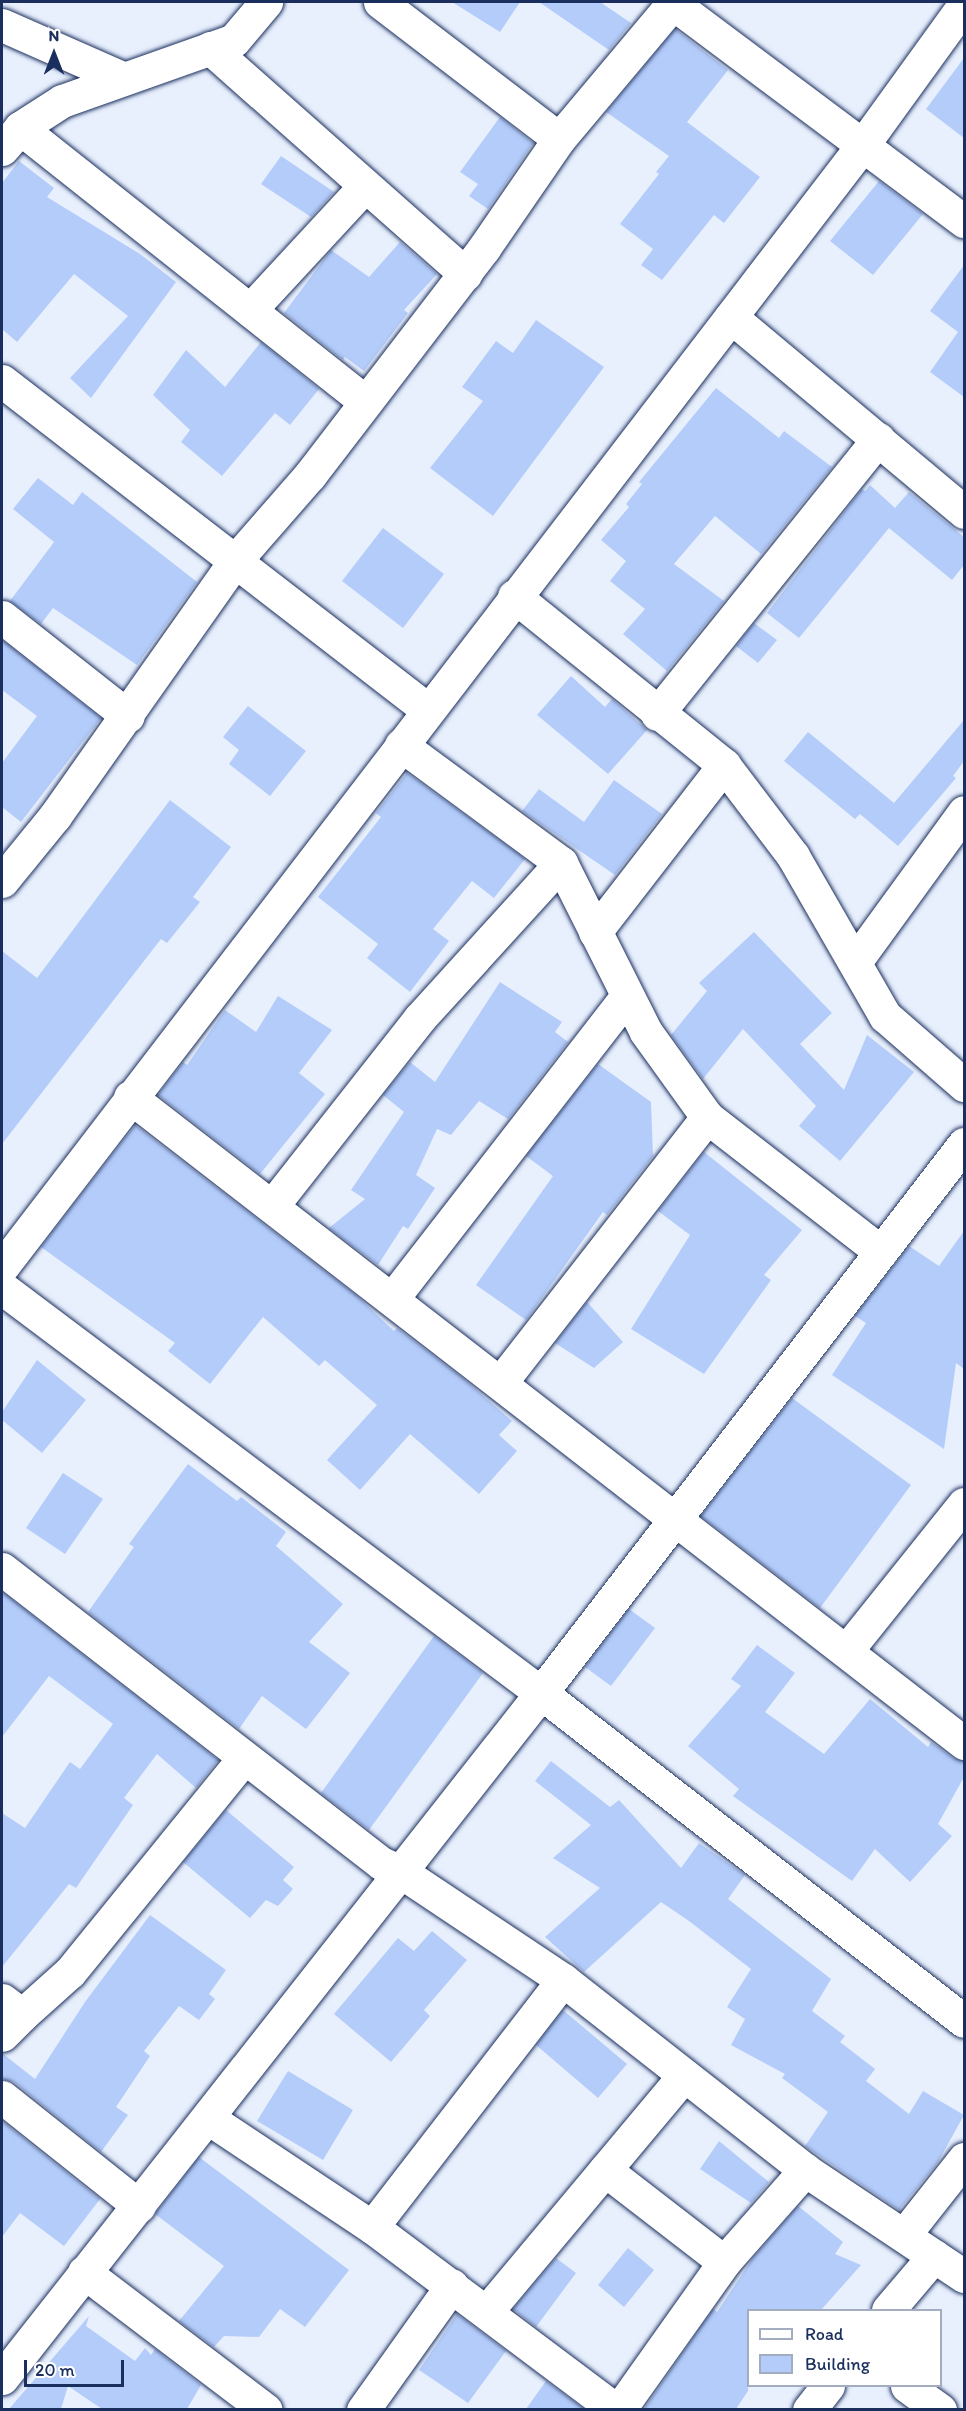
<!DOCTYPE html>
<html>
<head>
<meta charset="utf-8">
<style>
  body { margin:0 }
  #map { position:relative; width:966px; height:2411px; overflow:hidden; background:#e8f0fe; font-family:Itim,sans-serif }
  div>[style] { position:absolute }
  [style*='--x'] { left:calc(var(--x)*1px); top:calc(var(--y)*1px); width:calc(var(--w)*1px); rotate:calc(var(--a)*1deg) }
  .building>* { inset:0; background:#b4ccfa }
  .roads { filter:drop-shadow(0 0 2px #1b2f5e) drop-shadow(0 0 2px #1b2f5e) }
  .minor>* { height:33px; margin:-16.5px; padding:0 16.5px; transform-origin:16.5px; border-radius:16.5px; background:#fff }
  span { translate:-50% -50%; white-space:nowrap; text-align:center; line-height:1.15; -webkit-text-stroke:5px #fff; paint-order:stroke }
  .frame { position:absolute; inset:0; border:3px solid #1b2f5e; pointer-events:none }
  .legend { position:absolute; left:747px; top:2309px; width:195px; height:78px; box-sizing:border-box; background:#fff; border:2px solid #a4acbf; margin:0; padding:8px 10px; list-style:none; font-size:18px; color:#1b2f5e }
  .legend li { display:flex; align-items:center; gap:12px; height:30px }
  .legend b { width:30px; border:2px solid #a4acbf }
  .north { position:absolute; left:24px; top:24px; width:60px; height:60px; -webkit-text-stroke:4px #fff; paint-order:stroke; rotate:0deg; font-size:16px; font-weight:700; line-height:24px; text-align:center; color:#1b2f5e }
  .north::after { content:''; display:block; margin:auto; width:21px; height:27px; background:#1b2f5e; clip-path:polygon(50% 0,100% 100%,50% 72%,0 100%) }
  .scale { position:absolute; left:24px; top:2360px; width:100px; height:27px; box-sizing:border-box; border:3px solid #1b2f5e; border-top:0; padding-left:8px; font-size:18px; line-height:21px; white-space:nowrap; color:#1b2f5e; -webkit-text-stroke:4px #fff; paint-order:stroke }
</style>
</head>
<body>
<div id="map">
  <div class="building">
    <i style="clip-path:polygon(452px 2px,520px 2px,500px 32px)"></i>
    <i style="clip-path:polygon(539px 2px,600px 2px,631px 23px,609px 50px)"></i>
    <i style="clip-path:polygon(675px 29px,728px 70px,687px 122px,760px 177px,724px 223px,714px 215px,662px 280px,641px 265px,653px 249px,620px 224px,659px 174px,656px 172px,669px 156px,606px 112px)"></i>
    <i style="clip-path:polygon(964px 58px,964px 138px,926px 109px)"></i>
    <i style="clip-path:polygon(500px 117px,533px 143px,488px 209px,469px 196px,478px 184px,460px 172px)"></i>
    <i style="clip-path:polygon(281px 156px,334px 192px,311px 217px,261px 184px)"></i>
    <i style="clip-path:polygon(19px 161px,54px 188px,47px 197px,140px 254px,176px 282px,91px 398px,70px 378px,128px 316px,74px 274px,17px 342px,2px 329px,2px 183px)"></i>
    <i style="clip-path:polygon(879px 181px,923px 214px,873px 275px,830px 241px)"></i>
    <i style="clip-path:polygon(400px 242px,437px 274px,404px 310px,408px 313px,364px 371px,345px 357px,343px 360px,284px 313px,331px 250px,369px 277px)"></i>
    <i style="clip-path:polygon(964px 265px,964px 397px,930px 372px,958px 332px,930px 311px)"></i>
    <i style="clip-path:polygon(536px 320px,604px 367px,493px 516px,430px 468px,483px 401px,462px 387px,496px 341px,513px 353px)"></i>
    <i style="clip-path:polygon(261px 342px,319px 389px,290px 425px,275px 413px,222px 476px,181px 442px,190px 430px,153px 395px,186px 350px,225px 387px)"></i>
    <i style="clip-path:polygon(716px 388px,779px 438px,784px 431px,832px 467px,761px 554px,715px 516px,674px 564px,724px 601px,667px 671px,623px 634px,645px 609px,610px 581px,626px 561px,601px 540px,629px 507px,626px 504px,642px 484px,639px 482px)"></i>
    <i style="clip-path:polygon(38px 478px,73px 505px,82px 492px,197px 582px,137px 665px,53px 608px,41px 624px,10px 601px,54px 542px,13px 509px)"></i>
    <i style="clip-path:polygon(870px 485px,895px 508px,909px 492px,964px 537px,964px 565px,952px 580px,889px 528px,799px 638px,767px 613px,862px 489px,865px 491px)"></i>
    <i style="clip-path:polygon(383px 528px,444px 574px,403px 628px,342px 581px)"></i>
    <i style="clip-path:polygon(754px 623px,777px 640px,758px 663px,736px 646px)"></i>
    <i style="clip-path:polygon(2px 640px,101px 718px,21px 822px,2px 807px,2px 763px,37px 716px,2px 690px)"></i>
    <i style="clip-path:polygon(571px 676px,605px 707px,612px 699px,647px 730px,608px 774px,537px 715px)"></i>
    <i style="clip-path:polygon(248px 706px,306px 751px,270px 796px,229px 764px,239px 750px,223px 737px)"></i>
    <i style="clip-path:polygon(964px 720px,964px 761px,953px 776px,956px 778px,898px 846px,860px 814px,855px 819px,784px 761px,808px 732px,894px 803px)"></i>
    <i style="clip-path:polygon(407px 773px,525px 859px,494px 898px,472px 881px,433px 929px,449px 941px,410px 992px,367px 958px,378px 944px,318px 897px,381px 817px,376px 813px)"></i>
    <i style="clip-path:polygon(614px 780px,662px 814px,615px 875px,522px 811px,539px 789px,584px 822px)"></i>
    <i style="clip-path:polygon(170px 800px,231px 847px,193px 897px,200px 902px,167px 943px,161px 939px,2px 1144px,2px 951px,37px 978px)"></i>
    <i style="clip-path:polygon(754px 932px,832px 1013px,800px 1044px,844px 1090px,867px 1035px,914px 1072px,840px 1161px,799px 1126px,816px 1106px,743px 1029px,703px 1079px,671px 1035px,707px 991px,699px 983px)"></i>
    <i style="clip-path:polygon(500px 982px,562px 1022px,555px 1032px,568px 1042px,508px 1119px,479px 1101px,451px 1135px,437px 1129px,416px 1175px,435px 1188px,408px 1229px,403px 1226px,378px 1265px,329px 1228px,365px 1199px,351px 1190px,404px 1112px,383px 1095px,410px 1062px,435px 1082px)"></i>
    <i style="clip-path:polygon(278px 996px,332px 1030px,299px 1073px,325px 1094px,260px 1174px,158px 1095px,183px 1062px,187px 1065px,225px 1010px,256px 1032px)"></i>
    <i style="clip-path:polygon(598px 1064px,651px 1102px,653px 1156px,607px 1215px,603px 1212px,526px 1320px,476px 1285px,553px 1176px,526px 1156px)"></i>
    <i style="clip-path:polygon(135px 1125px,358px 1297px,394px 1331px,397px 1328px,465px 1380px,512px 1421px,499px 1435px,517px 1451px,479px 1494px,410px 1434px,360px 1490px,327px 1460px,377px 1405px,325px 1360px,319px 1366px,263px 1317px,210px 1384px,168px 1351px,175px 1343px,41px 1247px)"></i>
    <i style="clip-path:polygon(704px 1152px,802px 1230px,764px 1275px,771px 1280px,704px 1374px,631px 1329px,690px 1235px,658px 1211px)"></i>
    <i style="clip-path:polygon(964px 1231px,964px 1369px,956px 1363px,944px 1449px,832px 1375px,866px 1323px,855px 1316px,909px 1246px,939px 1266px)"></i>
    <i style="clip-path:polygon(587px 1302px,623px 1342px,594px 1368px,555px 1343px)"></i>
    <i style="clip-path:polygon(37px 1360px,86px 1400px,42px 1453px,2px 1420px,2px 1412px)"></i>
    <i style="clip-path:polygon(792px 1398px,911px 1485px,820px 1608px,701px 1516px)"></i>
    <i style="clip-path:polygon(188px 1464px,237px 1501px,241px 1497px,286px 1532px,276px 1546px,343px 1604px,309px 1642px,350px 1673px,306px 1729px,262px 1696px,239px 1729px,88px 1612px,134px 1547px,129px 1544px)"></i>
    <i style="clip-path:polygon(63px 1473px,103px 1499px,65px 1554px,26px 1528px)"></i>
    <i style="clip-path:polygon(2px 1592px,218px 1760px,196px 1788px,157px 1754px,124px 1798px,133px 1805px,76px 1888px,69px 1884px,2px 1967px,2px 1813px,25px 1828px,70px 1762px,80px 1769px,113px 1724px,49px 1676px,2px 1737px)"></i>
    <i style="clip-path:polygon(629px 1609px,655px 1628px,611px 1686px,585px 1667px)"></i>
    <i style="clip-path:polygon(434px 1636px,483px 1673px,369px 1830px,321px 1793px)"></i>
    <i style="clip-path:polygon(757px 1645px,795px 1673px,765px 1712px,824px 1754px,870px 1699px,928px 1747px,931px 1742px,953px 1758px,964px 1761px,964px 1777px,938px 1824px,952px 1836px,910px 1882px,875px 1849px,852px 1881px,733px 1796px,739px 1789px,688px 1746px,741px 1686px,731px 1679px)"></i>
    <i style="clip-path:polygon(551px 1761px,610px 1807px,619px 1800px,681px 1868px,699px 1843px,745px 1875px,728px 1899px,831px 1979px,812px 2011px,845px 2036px,840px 2042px,875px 2069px,866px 2081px,909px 2114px,923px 2091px,964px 2115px,938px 2162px,899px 2210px,805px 2146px,828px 2112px,782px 2078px,785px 2074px,731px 2045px,745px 2019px,727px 2007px,751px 1969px,689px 1921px,661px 1902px,584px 1972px,545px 1937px,600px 1888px,553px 1858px,591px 1825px,535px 1781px)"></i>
    <i style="clip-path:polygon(226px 1810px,294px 1867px,283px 1880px,293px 1889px,278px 1906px,266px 1900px,250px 1918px,183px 1862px)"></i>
    <i style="clip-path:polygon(150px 1915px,226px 1970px,209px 1994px,215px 1999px,199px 2020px,179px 2006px,144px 2051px,150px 2056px,116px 2107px,128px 2115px,101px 2152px,14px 2082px,2px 2079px,2px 2053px,35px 2079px,85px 2002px)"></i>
    <i style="clip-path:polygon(432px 1931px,467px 1960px,424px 2010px,430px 2016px,391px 2062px,334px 2014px,398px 1938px,414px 1951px)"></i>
    <i style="clip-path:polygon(563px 2010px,627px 2064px,598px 2098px,536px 2045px)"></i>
    <i style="clip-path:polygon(288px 2071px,353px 2110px,323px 2160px,257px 2121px)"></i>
    <i style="clip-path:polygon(2px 2121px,100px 2199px,64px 2246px,20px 2213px,2px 2237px)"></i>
    <i style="clip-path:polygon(719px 2141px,769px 2182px,751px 2203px,700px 2169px)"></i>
    <i style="clip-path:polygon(199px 2157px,349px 2270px,305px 2327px,280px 2309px,259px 2337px,224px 2336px,214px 2347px,179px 2321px,224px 2266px,155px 2214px)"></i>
    <i style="clip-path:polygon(798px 2206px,843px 2242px,835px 2254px,861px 2265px,821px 2310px,748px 2310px,748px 2391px,736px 2409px,644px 2409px,713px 2309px,717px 2312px,753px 2258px)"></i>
    <i style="clip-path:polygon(628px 2248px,654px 2270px,624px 2307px,598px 2285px)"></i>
    <i style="clip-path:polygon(556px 2258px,576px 2273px,536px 2327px,513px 2309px)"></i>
    <i style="clip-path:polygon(457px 2314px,506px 2351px,468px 2403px,419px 2370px)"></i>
    <i style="clip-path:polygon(89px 2316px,86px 2326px,135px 2361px,145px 2348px,151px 2355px,155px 2349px,201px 2385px,187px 2409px,102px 2409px,68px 2386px,61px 2409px,9px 2409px)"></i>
    <i style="clip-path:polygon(546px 2381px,584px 2409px,526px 2409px)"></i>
  </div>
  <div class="roads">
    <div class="minor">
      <i style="--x:380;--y:2;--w:225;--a:37.4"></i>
      <i style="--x:671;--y:2;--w:366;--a:36.8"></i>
      <i style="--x:2;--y:25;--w:131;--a:23.8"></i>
      <i style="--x:210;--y:48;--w:341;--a:41.5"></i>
      <i style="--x:20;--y:128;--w:441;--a:38.4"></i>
      <i style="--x:2;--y:149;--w:28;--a:-49"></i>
      <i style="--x:20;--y:128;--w:50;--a:-32.7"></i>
      <i style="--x:62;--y:101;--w:182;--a:-19.5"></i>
      <i style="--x:234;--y:40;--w:50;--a:-49.9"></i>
      <i style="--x:250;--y:310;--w:168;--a:-47.2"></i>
      <i style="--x:731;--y:317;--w:304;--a:39.9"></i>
      <i style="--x:2;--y:381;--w:538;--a:37.68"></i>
      <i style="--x:514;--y:596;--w:270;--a:38.8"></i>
      <i style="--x:724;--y:765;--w:114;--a:52.8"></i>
      <i style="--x:793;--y:856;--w:185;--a:60.1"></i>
      <i style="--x:885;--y:1016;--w:105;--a:41.1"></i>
      <i style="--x:2;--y:617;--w:160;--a:38.2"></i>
      <i style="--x:657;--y:714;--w:353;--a:-51.2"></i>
      <i style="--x:401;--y:745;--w:199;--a:36.4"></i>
      <i style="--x:561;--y:863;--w:189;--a:63.3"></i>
      <i style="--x:646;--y:1032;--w:105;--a:54.3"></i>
      <i style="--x:707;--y:1117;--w:220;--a:37.8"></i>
      <i style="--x:2;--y:881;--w:84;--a:-50.8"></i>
      <i style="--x:55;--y:816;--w:312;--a:-54.8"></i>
      <i style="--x:235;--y:561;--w:114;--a:-48.9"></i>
      <i style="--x:310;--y:475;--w:286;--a:-52.5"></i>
      <i style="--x:484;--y:248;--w:132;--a:-55.5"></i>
      <i style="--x:559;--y:139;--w:179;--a:-50"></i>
      <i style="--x:595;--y:932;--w:211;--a:-52.3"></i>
      <i style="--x:855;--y:962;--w:185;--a:-54"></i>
      <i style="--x:130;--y:1097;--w:1055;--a:37.76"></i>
      <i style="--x:272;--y:1206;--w:238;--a:-51.8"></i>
      <i style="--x:419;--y:1019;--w:211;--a:-47.7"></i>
      <i style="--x:2;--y:1267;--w:1413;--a:-52.51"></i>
      <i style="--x:862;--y:146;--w:174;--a:-54.1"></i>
      <i style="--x:2;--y:1288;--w:674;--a:36.92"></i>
      <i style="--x:541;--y:1693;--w:535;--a:37.79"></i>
      <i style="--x:392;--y:1299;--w:382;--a:-52.2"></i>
      <i style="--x:501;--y:1382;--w:336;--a:-52.1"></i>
      <i style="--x:2;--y:1569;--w:480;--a:37.8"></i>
      <i style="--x:381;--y:1863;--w:22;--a:24"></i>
      <i style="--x:401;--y:1872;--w:195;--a:33.7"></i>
      <i style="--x:563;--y:1980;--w:308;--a:38.1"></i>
      <i style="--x:805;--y:2170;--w:191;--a:33.7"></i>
      <i style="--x:847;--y:1650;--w:187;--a:-51.3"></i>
      <i style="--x:2;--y:2000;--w:25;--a:37"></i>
      <i style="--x:22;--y:2015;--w:28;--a:135"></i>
      <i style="--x:22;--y:2015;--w:64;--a:-41.9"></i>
      <i style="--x:70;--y:1972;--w:276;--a:-50.9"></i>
      <i style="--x:2;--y:2097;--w:175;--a:38.5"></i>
      <i style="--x:208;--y:2118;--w:197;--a:33.6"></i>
      <i style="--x:372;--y:2227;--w:305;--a:36.9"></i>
      <i style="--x:605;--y:2170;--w:150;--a:37.7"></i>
      <i style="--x:372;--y:2227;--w:312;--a:-52.3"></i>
      <i style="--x:904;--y:2235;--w:97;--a:-51.7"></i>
      <i style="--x:84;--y:2272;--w:228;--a:37.2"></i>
      <i style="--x:888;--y:2310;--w:71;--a:-49.6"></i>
      <i style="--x:487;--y:2311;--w:307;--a:-50.1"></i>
      <i style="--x:2;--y:2378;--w:872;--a:-51.8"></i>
      <i style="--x:541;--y:1693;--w:693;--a:-52.39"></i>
      <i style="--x:907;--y:2386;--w:41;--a:36"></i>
      <i style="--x:363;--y:2410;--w:153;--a:-54.5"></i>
      <i style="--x:619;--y:2410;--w:181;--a:-54.6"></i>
      <i style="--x:724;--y:2262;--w:123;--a:-48.6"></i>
      <i style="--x:809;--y:2410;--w:31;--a:-52"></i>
    </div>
  </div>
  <div class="frame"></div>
  <ul class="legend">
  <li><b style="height:8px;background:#fff"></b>Road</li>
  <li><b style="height:16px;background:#b4ccfa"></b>Building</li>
  </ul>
  <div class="north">N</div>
  <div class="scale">20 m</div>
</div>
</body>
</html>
